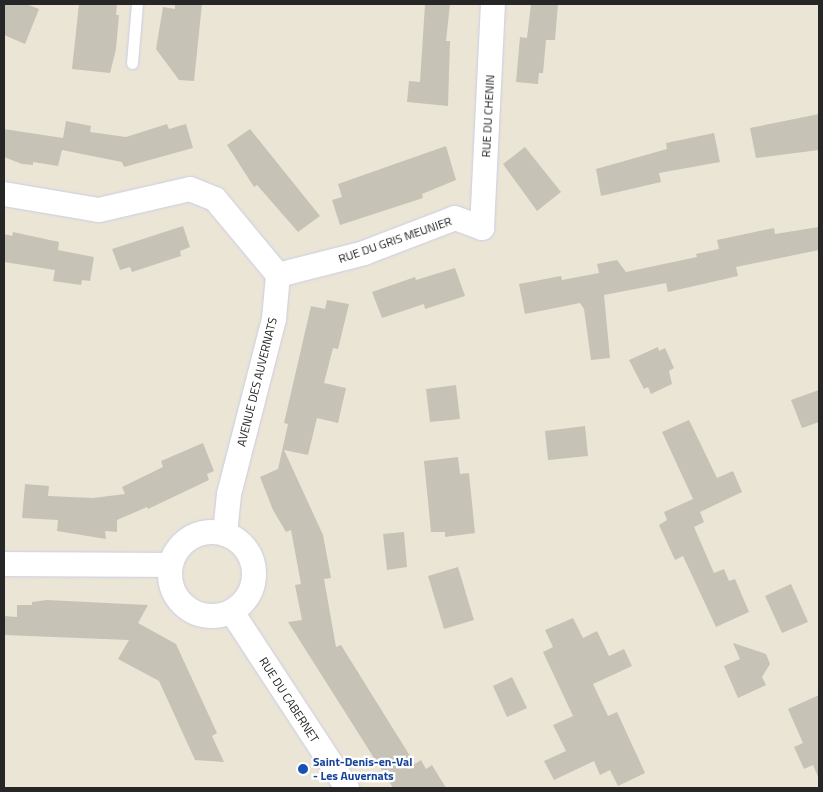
<!DOCTYPE html>
<html>
<head>
<meta charset="utf-8">
<style>
  body { margin:0 }
  #map { position:relative; width:823px; height:792px; overflow:hidden; background:#ebe5d6; font-family:"Titillium Web",sans-serif }
  div>[style] { position:absolute }
  [style*='--x'] { left:calc(var(--x)*1px); top:calc(var(--y)*1px); width:calc(var(--w)*1px); rotate:calc(var(--a)*1deg) }
  .building>* { inset:0; background:#c6c2b6 }
  .roads { filter:drop-shadow(0 0 1px #cbcce2) drop-shadow(0 0 1px #cbcce2) }
  .lane>* { height:11px; margin:-5.5px; padding:0 5.5px; transform-origin:5.5px; border-radius:5.5px; background:#fff }
  .street>* { height:24px; margin:-12px; padding:0 12px; transform-origin:12px; border-radius:12px; background:#fff }
  .street>.ring { margin:-12px; padding:0; box-sizing:content-box; background:none; border:24px solid #fff; border-radius:50% }
  .dots>* { width:14px; height:14px; translate:-50% -50%; box-sizing:border-box; border:2px solid #fff; border-radius:50% }
  span { translate:-50% -50%; white-space:nowrap; text-align:center; line-height:1.15; -webkit-text-stroke:4.5px #fff; paint-order:stroke }
  .street-label { font-size:12px; color:#262626 }
  .transit-label { font-size:12px; color:#164399; font-weight:700 }
  .left { translate:0 -50%; text-align:left }
  .frame { position:absolute; inset:0; border:5px solid #262626; pointer-events:none }
</style>
</head>
<body>
<div id="map">
  <div class="building">
    <i style="clip-path:polygon(4px 4px,26px 4px,39px 9px,25px 44px,4px 35px)"></i>
    <i style="clip-path:polygon(79px 4px,117px 4px,116px 15px,119px 15px,116px 49px,110px 73px,72px 69px)"></i>
    <i style="clip-path:polygon(175px 4px,202px 4px,194px 81px,179px 80px,156px 49px,163px 7px,175px 9px)"></i>
    <i style="clip-path:polygon(425px 4px,450px 4px,446px 41px,450px 41px,448px 106px,407px 102px,409px 81px,420px 82px)"></i>
    <i style="clip-path:polygon(531px 4px,558px 4px,555px 40px,546px 40px,543px 73px,539px 73px,538px 84px,516px 82px,520px 37px,527px 38px)"></i>
    <i style="clip-path:polygon(819px 114px,819px 150px,756px 158px,750px 128px)"></i>
    <i style="clip-path:polygon(66px 121px,91px 126px,90px 132px,126px 137px,167px 124px,169px 129px,186px 124px,193px 148px,124px 167px,122px 162px,62px 150px,58px 166px,33px 162px,33px 165px,22px 164px,4px 157px,4px 129px,63px 138px)"></i>
    <i style="clip-path:polygon(250px 129px,320px 216px,298px 232px,257px 185px,254px 187px,227px 145px)"></i>
    <i style="clip-path:polygon(714px 133px,720px 162px,659px 173px,661px 182px,601px 196px,596px 169px,667px 149px,666px 143px)"></i>
    <i style="clip-path:polygon(446px 146px,456px 180px,422px 194px,423px 198px,340px 225px,332px 200px,342px 197px,338px 184px)"></i>
    <i style="clip-path:polygon(525px 147px,561px 192px,537px 211px,503px 164px)"></i>
    <i style="clip-path:polygon(183px 226px,190px 247px,180px 251px,181px 256px,132px 272px,130px 267px,120px 270px,112px 249px)"></i>
    <i style="clip-path:polygon(819px 227px,819px 250px,736px 267px,738px 276px,668px 292px,666px 283px,604px 295px,610px 358px,591px 360px,584px 309px,580px 303px,525px 314px,519px 284px,561px 276px,562px 280px,599px 273px,597px 264px,617px 260px,626px 272px,697px 257px,696px 254px,719px 249px,717px 240px,774px 228px,775px 234px)"></i>
    <i style="clip-path:polygon(13px 232px,59px 242px,58px 250px,94px 257px,90px 281px,82px 280px,81px 285px,53px 281px,55px 270px,4px 262px,4px 234px,12px 236px)"></i>
    <i style="clip-path:polygon(455px 268px,465px 296px,425px 309px,424px 304px,382px 318px,372px 292px,415px 277px,416px 280px)"></i>
    <i style="clip-path:polygon(327px 300px,349px 304px,338px 349px,333px 348px,324px 383px,346px 388px,338px 423px,317px 418px,308px 455px,284px 450px,323px 535px,331px 578px,324px 579px,336px 647px,341px 645px,415px 764px,421px 760px,426px 769px,432px 765px,446px 788px,393px 788px,288px 622px,302px 620px,295px 585px,301px 584px,291px 530px,286px 532px,273px 510px,260px 477px,278px 469px,288px 424px,284px 423px,311px 306px,325px 309px)"></i>
    <i style="clip-path:polygon(658px 347px,659px 351px,665px 348px,674px 368px,669px 371px,672px 384px,651px 394px,648px 387px,644px 389px,629px 360px)"></i>
    <i style="clip-path:polygon(456px 385px,460px 419px,430px 422px,426px 389px)"></i>
    <i style="clip-path:polygon(819px 390px,819px 422px,802px 428px,791px 400px)"></i>
    <i style="clip-path:polygon(689px 420px,717px 478px,733px 471px,742px 492px,700px 512px,704px 522px,694px 527px,714px 573px,724px 569px,729px 581px,735px 579px,749px 612px,716px 627px,683px 556px,675px 560px,659px 525px,667px 520px,664px 512px,693px 499px,662px 432px)"></i>
    <i style="clip-path:polygon(585px 426px,588px 456px,548px 460px,545px 431px)"></i>
    <i style="clip-path:polygon(203px 443px,214px 471px,207px 474px,209px 480px,148px 509px,147px 507px,117px 520px,117px 532px,105px 531px,106px 539px,57px 531px,58px 520px,22px 518px,25px 484px,49px 486px,48px 496px,93px 498px,125px 494px,122px 487px,163px 467px,161px 461px)"></i>
    <i style="clip-path:polygon(458px 457px,460px 474px,469px 473px,475px 533px,445px 537px,445px 532px,431px 532px,424px 461px)"></i>
    <i style="clip-path:polygon(404px 532px,407px 567px,387px 570px,383px 534px)"></i>
    <i style="clip-path:polygon(458px 567px,474px 620px,444px 629px,428px 576px)"></i>
    <i style="clip-path:polygon(791px 584px,808px 622px,782px 633px,765px 596px)"></i>
    <i style="clip-path:polygon(47px 600px,148px 605px,138px 623px,176px 644px,217px 733px,212px 736px,224px 762px,195px 760px,159px 681px,118px 659px,129px 640px,4px 635px,4px 616px,17px 617px,17px 605px,32px 605px,32px 602px)"></i>
    <i style="clip-path:polygon(573px 618px,583px 638px,597px 631px,609px 656px,624px 649px,632px 666px,593px 684px,608px 716px,617px 712px,645px 773px,618px 786px,610px 770px,600px 775px,594px 761px,554px 780px,544px 761px,566px 751px,553px 725px,573px 716px,543px 652px,553px 647px,545px 630px)"></i>
    <i style="clip-path:polygon(733px 643px,766px 654px,770px 664px,762px 677px,766px 685px,738px 698px,724px 666px,740px 659px)"></i>
    <i style="clip-path:polygon(512px 677px,527px 708px,507px 717px,493px 686px)"></i>
    <i style="clip-path:polygon(819px 695px,819px 779px,813px 765px,804px 769px,794px 747px,803px 743px,788px 709px)"></i>
  </div>
  <div class="roads">
    <div class="lane">
      <i style="--x:132;--y:63;--w:59;--a:-85.2"></i>
    </div>
    <div class="street">
      <i style="--x:4;--y:194;--w:96;--a:9.6"></i>
      <i style="--x:99;--y:210;--w:93;--a:-13"></i>
      <i style="--x:190;--y:189;--w:27;--a:22"></i>
      <i style="--x:215;--y:199;--w:99;--a:50.3"></i>
      <i style="--x:278;--y:275;--w:44;--a:95.2"></i>
      <i style="--x:274;--y:319;--w:181;--a:104.4"></i>
      <i style="--x:229;--y:494;--w:40;--a:95.7"></i>
      <i style="--x:278;--y:275;--w:89;--a:-14.3"></i>
      <i style="--x:364;--y:253;--w:97;--a:-21"></i>
      <i style="--x:455;--y:218;--w:29;--a:20"></i>
      <i style="--x:482;--y:228;--w:224;--a:-87.2"></i>
      <i class="ring" style="left:170px;top:532px;width:60px;height:60px"></i>
      <i style="--x:4;--y:564;--w:167;--a:0.3"></i>
      <i style="--x:232;--y:612;--w:210;--a:56.8"></i>
    </div>
  </div>
  <div class="dots">
    <i style="left:303px;top:769px;background:#1a4fb4"></i>
  </div>
  <div class="street-label">
    <span style="left:488px;top:116px;rotate:-87deg">RUE DU CHENIN</span>
    <span style="left:395px;top:240px;rotate:-19deg">RUE DU GRIS MEUNIER</span>
    <span style="left:257px;top:382px;rotate:-76deg">AVENUE DES AUVERNATS</span>
    <span style="left:289px;top:700px;rotate:57deg">RUE DU CABERNET</span>
  </div>
  <div class="transit-label">
    <span class="left" style="left:313px;top:769px">Saint-Denis-en-Val<br>- Les Auvernats</span>
  </div>
  <div class="frame"></div>
</div>
</body>
</html>
